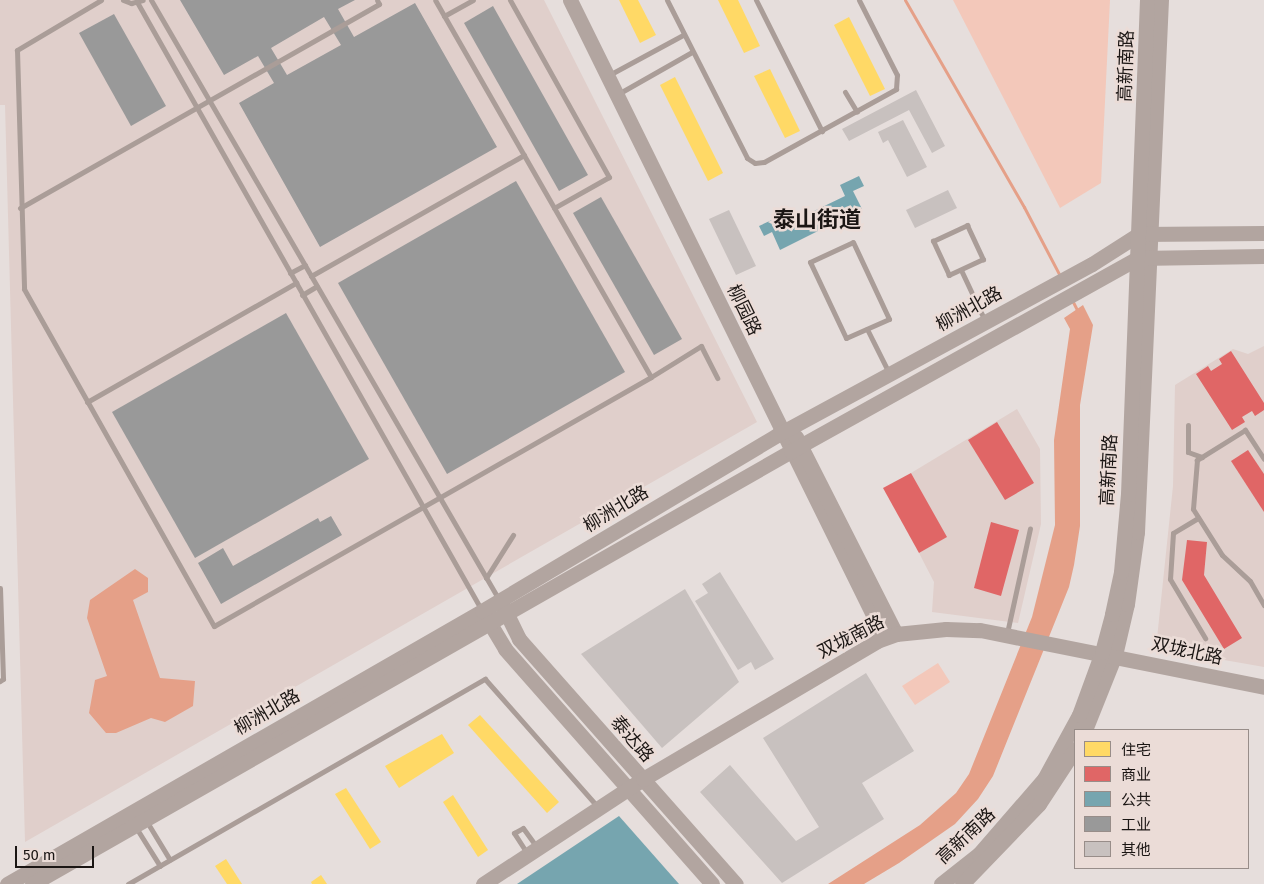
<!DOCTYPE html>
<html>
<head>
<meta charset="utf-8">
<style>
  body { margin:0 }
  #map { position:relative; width:1264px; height:884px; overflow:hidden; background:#e6dedc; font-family:"Fira Sans","Noto Sans SC",sans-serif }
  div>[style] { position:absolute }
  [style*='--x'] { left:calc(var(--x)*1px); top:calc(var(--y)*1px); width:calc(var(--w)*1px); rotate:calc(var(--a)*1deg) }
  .built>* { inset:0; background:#e0cfcb }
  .green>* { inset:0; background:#f3c8ba }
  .water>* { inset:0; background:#e5a088 }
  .homes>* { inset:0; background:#ffd966 }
  .shops>* { inset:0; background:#e06666 }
  .public>* { inset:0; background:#76a5af }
  .industry>* { inset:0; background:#999 }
  .stream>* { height:3px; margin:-1.5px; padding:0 1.5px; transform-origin:1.5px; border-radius:1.5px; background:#e5a088 }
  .building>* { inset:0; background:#c8c1bf }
  .lane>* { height:5px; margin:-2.5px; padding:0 2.5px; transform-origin:2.5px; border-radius:2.5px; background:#aa9d98 }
  .secondary>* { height:15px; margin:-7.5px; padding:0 7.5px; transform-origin:7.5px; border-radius:7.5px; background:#b2a5a0 }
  span { translate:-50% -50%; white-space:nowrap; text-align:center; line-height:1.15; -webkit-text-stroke:5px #ebdcd7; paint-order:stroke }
  .street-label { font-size:18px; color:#1b1614 }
  .district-label { font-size:22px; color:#1b1614; font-weight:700 }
  .legend { position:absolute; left:1074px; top:729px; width:175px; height:140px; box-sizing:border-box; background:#ebdcd7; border:1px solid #988d89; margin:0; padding:6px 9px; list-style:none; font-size:15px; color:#1b1614 }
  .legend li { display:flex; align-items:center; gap:10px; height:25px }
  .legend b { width:25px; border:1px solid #988d89 }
  .scale { position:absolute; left:15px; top:846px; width:79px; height:22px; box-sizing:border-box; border:2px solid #1b1614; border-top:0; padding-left:6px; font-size:15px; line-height:18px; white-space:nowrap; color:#1b1614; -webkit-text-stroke:4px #ebdcd7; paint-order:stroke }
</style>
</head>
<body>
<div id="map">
  <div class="built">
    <i style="clip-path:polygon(0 0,544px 0,757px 422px,25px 842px,5px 105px,0 105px)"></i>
    <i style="clip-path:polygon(1264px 346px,1264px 667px,1156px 648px,1173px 486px,1175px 385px,1233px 349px,1248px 354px)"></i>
    <i style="clip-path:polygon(1017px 409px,1040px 449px,1041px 524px,1018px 623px,932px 612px,934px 582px,919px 553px,946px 537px,911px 473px)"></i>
  </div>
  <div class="green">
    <i style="clip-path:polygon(953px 0,1110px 0,1101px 183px,1060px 208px)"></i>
    <i style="clip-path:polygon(938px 663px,950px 682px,915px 705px,902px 686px)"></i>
  </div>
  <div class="water">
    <i style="clip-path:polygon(1083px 305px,1093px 325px,1080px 405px,1080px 526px,1074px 565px,1069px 587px,993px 776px,978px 799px,955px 824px,899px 863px,864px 884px,828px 884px,920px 825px,956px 793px,969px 774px,1032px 617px,1055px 525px,1054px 440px,1070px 329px,1064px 318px)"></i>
    <i style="clip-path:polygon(135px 569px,148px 578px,148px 592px,133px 600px,160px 678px,195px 681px,193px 706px,165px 722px,151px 718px,116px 733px,106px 733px,89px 713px,95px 680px,107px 676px,87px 618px,90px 600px)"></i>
  </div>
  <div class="homes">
    <i style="clip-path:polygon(619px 0,638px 0,656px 35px,640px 43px)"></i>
    <i style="clip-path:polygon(718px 0,738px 0,760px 46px,744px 53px)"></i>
    <i style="clip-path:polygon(849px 17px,885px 89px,870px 96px,834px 25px)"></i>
    <i style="clip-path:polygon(770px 69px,800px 131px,785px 138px,754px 76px)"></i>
    <i style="clip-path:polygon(675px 77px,723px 173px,708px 181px,660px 85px)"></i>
    <i style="clip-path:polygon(480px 715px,559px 802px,547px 813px,468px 725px)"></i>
    <i style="clip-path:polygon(442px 734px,454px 753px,399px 788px,385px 766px)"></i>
    <i style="clip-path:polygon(346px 788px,381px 842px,370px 849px,335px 794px)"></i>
    <i style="clip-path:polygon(453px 795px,488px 850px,478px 857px,443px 802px)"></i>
    <i style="clip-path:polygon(226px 859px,242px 884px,227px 884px,215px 866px)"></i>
    <i style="clip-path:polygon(321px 875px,327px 884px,312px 884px,311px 882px)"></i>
  </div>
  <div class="shops">
    <i style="clip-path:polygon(1231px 351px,1264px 403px,1264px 410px,1255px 416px,1252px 411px,1242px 417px,1245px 422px,1232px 430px,1196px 374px,1208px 366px,1211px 371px,1222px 364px,1219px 359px)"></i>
    <i style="clip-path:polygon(997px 422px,1034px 483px,1005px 500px,968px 440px)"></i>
    <i style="clip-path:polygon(1248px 450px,1264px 474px,1264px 512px,1231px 461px)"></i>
    <i style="clip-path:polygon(911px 473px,947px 537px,919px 553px,883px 488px)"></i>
    <i style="clip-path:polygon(991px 522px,1019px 530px,1001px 596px,974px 588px)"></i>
    <i style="clip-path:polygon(1187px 540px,1207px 542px,1204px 575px,1242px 638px,1224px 649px,1182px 580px)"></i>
  </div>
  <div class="public">
    <i style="clip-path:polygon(859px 176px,864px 186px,853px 191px,862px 209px,780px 250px,772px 232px,764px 236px,759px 226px,776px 218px,781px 227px,845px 196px,840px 185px)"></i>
    <i style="clip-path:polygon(619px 816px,679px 884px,517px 884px)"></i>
  </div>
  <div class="industry">
    <i style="clip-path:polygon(evenodd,180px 0,355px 0,338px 9px,354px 37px,415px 3px,497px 147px,320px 247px,239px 103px,274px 83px,258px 56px,224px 75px,180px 0,324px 17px,341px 45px,287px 75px,271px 48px,324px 17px)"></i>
    <i style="clip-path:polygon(493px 6px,588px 175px,559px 191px,464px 23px)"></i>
    <i style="clip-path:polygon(114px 14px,166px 106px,131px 126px,79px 33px)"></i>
    <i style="clip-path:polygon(516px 181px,625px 372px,447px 474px,338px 283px)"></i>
    <i style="clip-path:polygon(601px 197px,682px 339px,654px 355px,573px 213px)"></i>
    <i style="clip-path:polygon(286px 313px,369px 459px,195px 558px,112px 412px)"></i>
    <i style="clip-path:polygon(331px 516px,342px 535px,221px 604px,198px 563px,223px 548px,233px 566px,318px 518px,320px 522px)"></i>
  </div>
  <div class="stream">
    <i style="--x:905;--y:0;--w:239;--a:60.1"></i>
    <i style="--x:1024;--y:207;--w:78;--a:62.4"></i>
    <i style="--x:1072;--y:300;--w:13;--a:63"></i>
  </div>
  <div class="building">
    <i style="clip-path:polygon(916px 90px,945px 146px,932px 153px,909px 110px,849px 141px,842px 129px)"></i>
    <i style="clip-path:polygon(903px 120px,927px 167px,907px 177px,888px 140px,883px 143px,878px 132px)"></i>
    <i style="clip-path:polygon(948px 190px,957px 208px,915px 228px,906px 210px)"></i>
    <i style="clip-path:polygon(729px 210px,756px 266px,736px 275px,709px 219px)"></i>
    <i style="clip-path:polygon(720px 572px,774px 659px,755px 670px,751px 662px,738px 670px,695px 601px,708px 593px,702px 584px)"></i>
    <i style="clip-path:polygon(685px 589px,739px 682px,662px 748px,581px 654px)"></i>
    <i style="clip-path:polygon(866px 673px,914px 751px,862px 783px,884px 819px,782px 883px,700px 792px,730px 765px,796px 841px,819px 827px,763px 738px)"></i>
  </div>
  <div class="lane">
    <i style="--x:101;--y:0;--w:98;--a:149.2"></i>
    <i style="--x:17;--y:50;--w:239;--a:88.3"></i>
    <i style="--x:24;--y:289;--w:387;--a:60.6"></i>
    <i style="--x:214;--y:626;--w:503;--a:-29.67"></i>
    <i style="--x:651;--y:377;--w:434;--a:-119.8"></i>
    <i style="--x:123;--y:0;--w:9;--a:21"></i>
    <i style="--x:131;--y:3;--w:12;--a:-14"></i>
    <i style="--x:151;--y:0;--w:691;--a:59.87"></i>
    <i style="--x:510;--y:0;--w:203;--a:60.8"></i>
    <i style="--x:609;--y:177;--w:63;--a:150.6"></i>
    <i style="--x:667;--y:0;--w:177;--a:63.1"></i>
    <i style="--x:747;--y:158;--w:9;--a:32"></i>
    <i style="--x:755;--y:163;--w:9;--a:-6"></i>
    <i style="--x:764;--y:162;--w:151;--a:-28.9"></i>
    <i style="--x:896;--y:89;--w:14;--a:-86"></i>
    <i style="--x:897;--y:75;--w:84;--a:-116.9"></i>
    <i style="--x:756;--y:0;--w:147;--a:63.3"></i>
    <i style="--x:137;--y:2;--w:698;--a:60.46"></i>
    <i style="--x:444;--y:16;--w:33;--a:-29"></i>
    <i style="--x:609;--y:75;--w:84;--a:-28.4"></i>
    <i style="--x:845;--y:92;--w:23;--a:59"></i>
    <i style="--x:618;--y:94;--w:85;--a:-29.6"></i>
    <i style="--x:20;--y:208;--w:413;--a:-29.6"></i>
    <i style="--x:379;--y:4;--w:4;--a:-117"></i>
    <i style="--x:967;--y:225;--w:38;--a:65"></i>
    <i style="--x:983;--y:259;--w:38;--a:155"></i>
    <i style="--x:949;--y:275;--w:38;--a:-115"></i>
    <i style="--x:933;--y:241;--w:38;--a:-25"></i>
    <i style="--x:853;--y:242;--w:85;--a:64.9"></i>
    <i style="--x:889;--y:319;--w:47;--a:156.2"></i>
    <i style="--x:846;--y:338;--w:84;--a:-115.3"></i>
    <i style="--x:810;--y:262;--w:47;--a:-24.9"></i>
    <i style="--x:961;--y:270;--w:56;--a:64.8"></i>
    <i style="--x:290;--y:273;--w:17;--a:-28"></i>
    <i style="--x:311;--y:276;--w:245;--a:-29.6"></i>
    <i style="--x:302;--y:295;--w:17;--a:-31"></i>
    <i style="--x:867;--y:329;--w:49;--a:63.4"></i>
    <i style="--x:651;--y:377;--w:59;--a:-31.8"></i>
    <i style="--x:701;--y:346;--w:36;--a:63"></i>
    <i style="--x:87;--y:402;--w:241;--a:-29.7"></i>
    <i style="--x:1188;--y:425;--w:27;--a:90"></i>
    <i style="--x:1188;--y:452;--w:15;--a:20"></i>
    <i style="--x:1264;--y:459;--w:35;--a:-123"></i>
    <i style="--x:1245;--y:430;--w:57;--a:148"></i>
    <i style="--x:1197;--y:460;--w:49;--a:94.7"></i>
    <i style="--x:1193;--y:509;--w:54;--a:57.8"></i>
    <i style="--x:1222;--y:555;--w:38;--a:43"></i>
    <i style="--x:1250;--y:581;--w:28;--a:60"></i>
    <i style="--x:1198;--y:518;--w:29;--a:149"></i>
    <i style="--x:1173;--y:533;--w:46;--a:93.7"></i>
    <i style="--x:1170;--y:579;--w:69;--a:59.3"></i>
    <i style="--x:486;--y:578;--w:51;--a:-57.9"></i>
    <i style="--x:0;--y:588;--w:91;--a:88.1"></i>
    <i style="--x:3;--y:679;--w:4;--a:146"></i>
    <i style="--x:1007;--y:633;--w:107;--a:-77.6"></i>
    <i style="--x:147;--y:822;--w:44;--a:58.8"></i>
    <i style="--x:135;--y:826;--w:47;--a:58"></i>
    <i style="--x:527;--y:853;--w:24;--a:-123"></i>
    <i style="--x:514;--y:833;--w:10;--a:-29"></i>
    <i style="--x:523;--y:828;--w:24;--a:54"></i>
    <i style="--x:128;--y:884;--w:412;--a:-29.9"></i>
    <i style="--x:485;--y:679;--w:171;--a:48.6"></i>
  </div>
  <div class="secondary">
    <i style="--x:570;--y:0;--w:710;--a:63.76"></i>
    <i style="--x:796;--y:437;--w:221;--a:63.1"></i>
    <i style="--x:503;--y:606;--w:37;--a:64"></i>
    <i style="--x:519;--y:639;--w:327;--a:48.5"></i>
    <i style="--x:486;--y:617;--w:37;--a:59"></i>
    <i style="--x:505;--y:649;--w:313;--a:48.6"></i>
    <i style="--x:1085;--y:730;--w:81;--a:-68.2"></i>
    <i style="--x:1115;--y:655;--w:52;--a:-76.8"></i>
    <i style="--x:1127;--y:604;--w:73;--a:-82.1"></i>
    <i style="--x:1137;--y:532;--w:533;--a:-87.42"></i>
    <i style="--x:7;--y:884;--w:548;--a:-29.89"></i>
    <i style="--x:482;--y:611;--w:344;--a:-30.8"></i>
    <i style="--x:777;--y:435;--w:358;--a:-28.5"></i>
    <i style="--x:1092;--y:264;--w:56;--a:-32.6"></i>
    <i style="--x:1139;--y:234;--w:125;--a:-0.5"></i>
    <i style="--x:32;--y:884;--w:874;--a:-29.7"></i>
    <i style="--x:791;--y:451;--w:397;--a:-29.1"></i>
    <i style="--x:1138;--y:258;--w:126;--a:-0.9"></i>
    <i style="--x:483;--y:884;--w:191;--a:-33.3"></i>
    <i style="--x:643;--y:779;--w:272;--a:-30.5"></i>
    <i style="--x:877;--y:641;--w:20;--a:-20"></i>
    <i style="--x:896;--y:634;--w:50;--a:-5.7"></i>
    <i style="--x:946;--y:629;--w:34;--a:2"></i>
    <i style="--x:980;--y:630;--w:290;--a:11.3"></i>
    <i style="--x:941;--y:884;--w:48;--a:-38.3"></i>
    <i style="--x:979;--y:854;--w:99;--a:-49.1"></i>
    <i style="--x:1044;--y:779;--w:73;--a:-61.3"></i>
    <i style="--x:1079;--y:715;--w:67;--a:-69.9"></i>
    <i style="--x:1102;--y:652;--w:39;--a:-75"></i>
    <i style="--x:1112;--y:614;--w:43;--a:-77.9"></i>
    <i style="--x:1121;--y:572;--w:78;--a:-84.9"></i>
    <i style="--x:1128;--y:494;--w:494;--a:-87.8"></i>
    <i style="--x:962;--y:884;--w:111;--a:-46.1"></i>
    <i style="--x:1039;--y:804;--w:66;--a:-56.8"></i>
  </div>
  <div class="street-label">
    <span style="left:1126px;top:66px;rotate:-88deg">高新南路</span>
    <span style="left:969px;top:309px;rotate:-29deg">柳洲北路</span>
    <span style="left:744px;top:310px;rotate:64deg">柳园路</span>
    <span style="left:1109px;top:470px;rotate:-87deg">高新南路</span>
    <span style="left:616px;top:509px;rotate:-31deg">柳洲北路</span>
    <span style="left:851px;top:637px;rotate:-27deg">双垅南路</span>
    <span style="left:1187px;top:651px;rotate:12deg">双垅北路</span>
    <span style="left:267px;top:712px;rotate:-30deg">柳洲北路</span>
    <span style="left:632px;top:739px;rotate:49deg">泰达路</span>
    <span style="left:966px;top:836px;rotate:-43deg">高新南路</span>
  </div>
  <div class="district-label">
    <span style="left:817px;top:220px">泰山街道</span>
  </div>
  <ul class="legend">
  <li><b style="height:14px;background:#ffd966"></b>住宅</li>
  <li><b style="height:14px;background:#e06666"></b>商业</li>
  <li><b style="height:14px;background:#76a5af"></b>公共</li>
  <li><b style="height:14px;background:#999"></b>工业</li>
  <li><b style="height:14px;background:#c8c1bf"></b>其他</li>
  </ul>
  <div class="scale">50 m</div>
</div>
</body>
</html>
